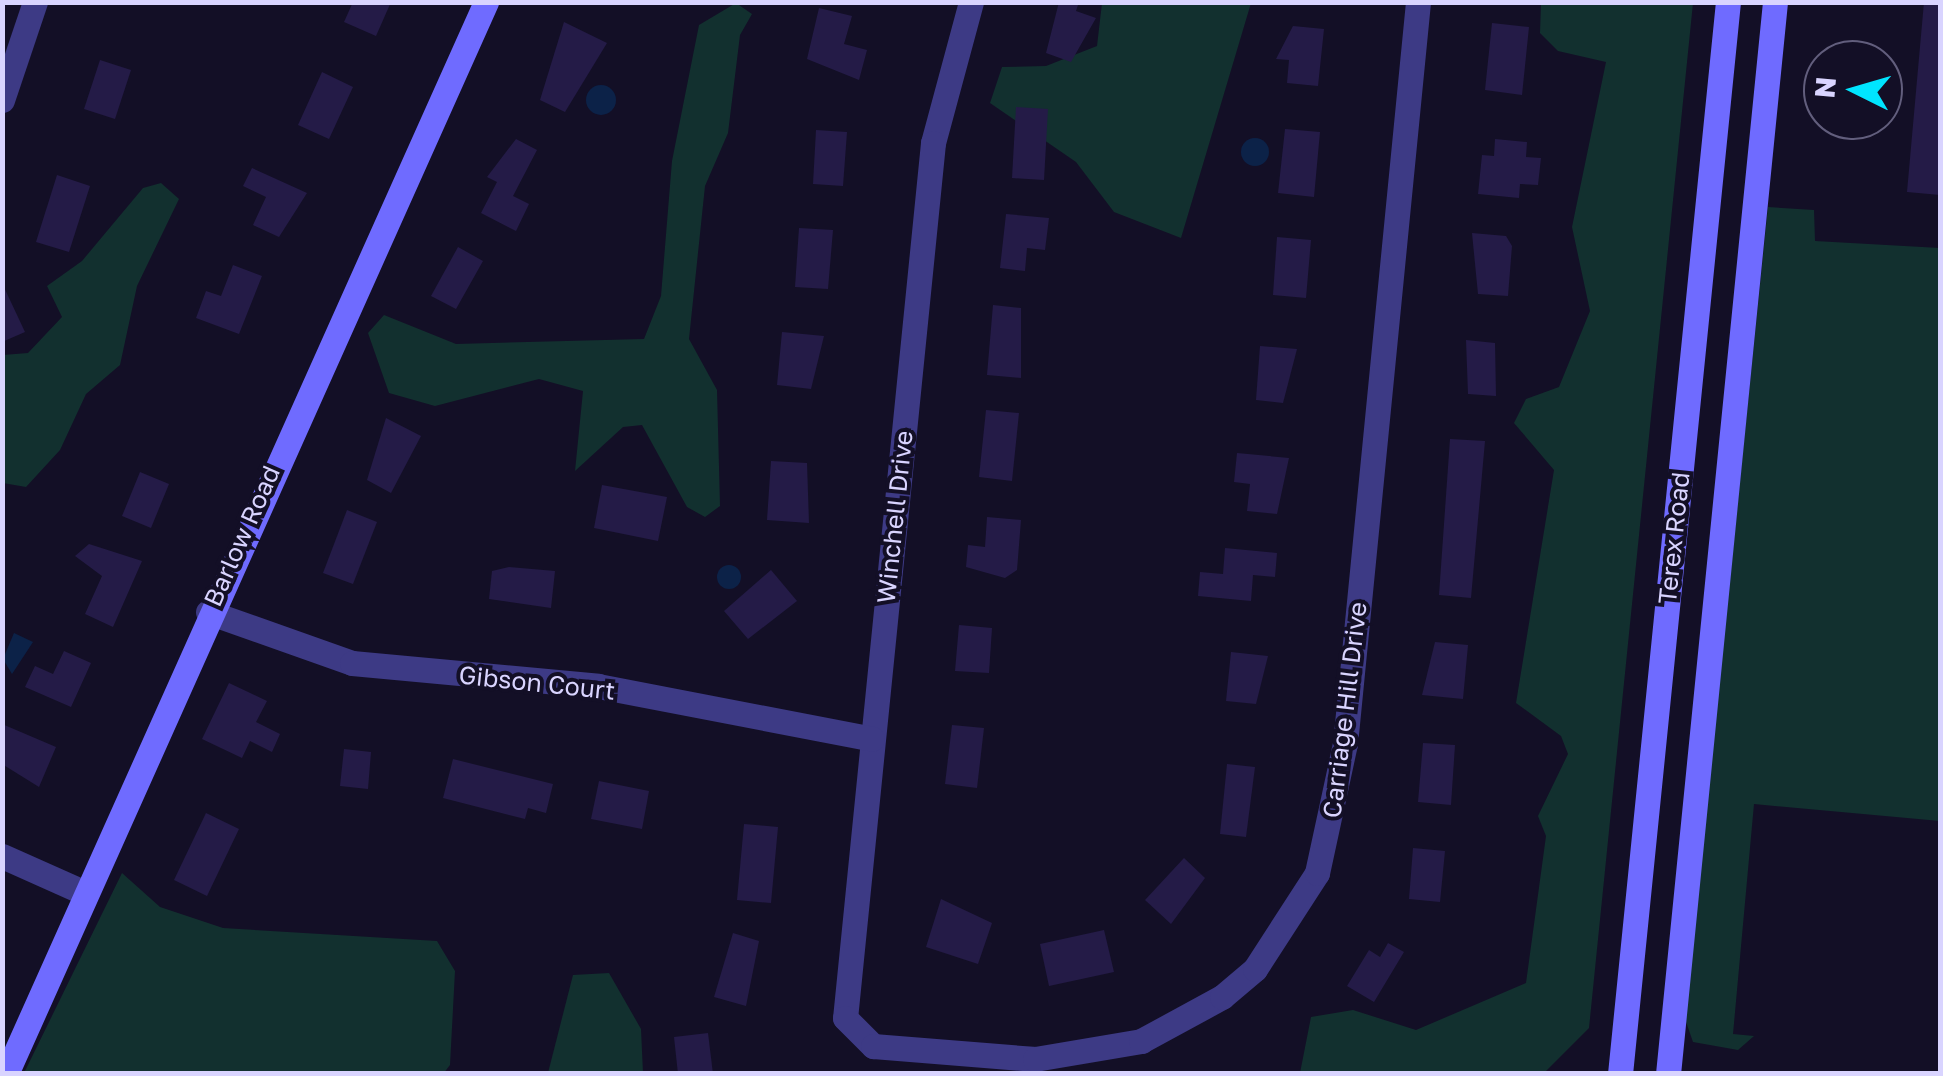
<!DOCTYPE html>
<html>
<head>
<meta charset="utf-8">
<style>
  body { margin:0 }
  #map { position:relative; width:1943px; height:1076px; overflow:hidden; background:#130f26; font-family:"Golos Text",sans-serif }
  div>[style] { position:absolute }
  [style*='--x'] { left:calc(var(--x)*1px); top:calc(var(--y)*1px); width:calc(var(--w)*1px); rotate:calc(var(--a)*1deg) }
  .green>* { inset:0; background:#12302f }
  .water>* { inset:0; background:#0c2248 }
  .round { border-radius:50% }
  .building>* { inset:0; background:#241b47 }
  .street>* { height:25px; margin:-12.5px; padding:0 12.5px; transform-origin:12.5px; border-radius:12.5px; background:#3d3a85 }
  .secondary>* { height:25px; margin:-12.5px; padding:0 12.5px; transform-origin:12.5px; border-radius:12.5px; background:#6f6bff }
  span { translate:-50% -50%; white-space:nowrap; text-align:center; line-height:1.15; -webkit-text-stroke:8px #130f26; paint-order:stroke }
  .street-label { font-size:25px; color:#d9d4ff }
  .frame { position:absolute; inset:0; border:5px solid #d9d4ff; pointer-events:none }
  .north { position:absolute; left:1803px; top:40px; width:100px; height:100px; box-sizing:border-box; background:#130f26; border:2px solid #625e7d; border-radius:50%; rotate:275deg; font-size:28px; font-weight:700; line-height:40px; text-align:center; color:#d9d4ff }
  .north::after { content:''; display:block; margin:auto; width:35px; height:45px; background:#00e5ff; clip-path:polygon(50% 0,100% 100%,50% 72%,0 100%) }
</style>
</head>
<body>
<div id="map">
  <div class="green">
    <i style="clip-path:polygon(736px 3px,752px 14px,740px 35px,728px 133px,705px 186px,689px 339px,717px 390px,720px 506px,705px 517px,687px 507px,642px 425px,623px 427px,575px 471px,583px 391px,539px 379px,435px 406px,389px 393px,368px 333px,384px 315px,456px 344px,644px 339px,661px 296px,672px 161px,699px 25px)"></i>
    <i style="clip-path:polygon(1102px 3px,1251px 3px,1181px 238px,1114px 212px,1076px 162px,990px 103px,1002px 67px,1046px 66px,1097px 46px)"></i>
    <i style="clip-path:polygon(1541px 3px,1693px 3px,1589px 1028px,1544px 1073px,1300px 1073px,1311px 1017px,1353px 1010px,1416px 1030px,1526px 983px,1546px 836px,1538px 816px,1568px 754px,1561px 736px,1516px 703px,1554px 470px,1514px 423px,1526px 399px,1559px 387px,1590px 311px,1572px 227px,1606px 62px,1558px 51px,1540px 33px)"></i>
    <i style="clip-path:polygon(161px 183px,179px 199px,137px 286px,120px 365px,86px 394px,60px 450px,26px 487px,3px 483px,3px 355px,28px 353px,62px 317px,47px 286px,82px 261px,143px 188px)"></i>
    <i style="clip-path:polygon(1768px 207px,1814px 210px,1815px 241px,1940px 248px,1940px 821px,1754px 804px,1733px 1034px,1754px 1036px,1738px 1050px,1693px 1042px,1685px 1019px)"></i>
    <i style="clip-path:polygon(122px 873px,160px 907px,223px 928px,437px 941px,455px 971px,450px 1065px,443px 1074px,24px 1073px)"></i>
    <i style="clip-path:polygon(609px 973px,641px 1029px,643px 1073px,548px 1073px,573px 975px)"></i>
  </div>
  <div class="water">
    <i class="round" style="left:586px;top:85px;width:30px;height:30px"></i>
    <i class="round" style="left:1241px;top:138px;width:28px;height:28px"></i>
    <i class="round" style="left:717px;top:565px;width:24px;height:24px"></i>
    <i style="clip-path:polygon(14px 633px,33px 642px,12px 674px,3px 659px)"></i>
  </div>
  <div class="building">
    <i style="clip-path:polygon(353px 2px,391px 2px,376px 36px,344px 22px)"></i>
    <i style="clip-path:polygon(1059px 2px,1079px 2px,1076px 11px,1096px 18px,1071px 62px,1046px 53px)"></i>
    <i style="clip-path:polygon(1924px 2px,1940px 2px,1940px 195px,1907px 192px)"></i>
    <i style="clip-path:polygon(819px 8px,852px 16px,844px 44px,867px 50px,859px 80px,807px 59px)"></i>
    <i style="clip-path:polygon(564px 22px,607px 43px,565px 112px,540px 100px)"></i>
    <i style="clip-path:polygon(1492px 23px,1529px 27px,1522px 95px,1485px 90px)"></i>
    <i style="clip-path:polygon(1293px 26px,1324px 29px,1318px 86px,1287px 83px,1289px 60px,1276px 59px)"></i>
    <i style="clip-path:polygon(100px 60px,131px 70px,115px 119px,84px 109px)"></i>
    <i style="clip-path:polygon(322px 72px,353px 87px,329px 139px,298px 125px)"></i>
    <i style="clip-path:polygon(1016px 107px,1048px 109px,1044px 180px,1012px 178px)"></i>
    <i style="clip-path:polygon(1285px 129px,1320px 132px,1314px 197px,1278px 193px)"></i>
    <i style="clip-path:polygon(816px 130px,847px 132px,843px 186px,813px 184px)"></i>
    <i style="clip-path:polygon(516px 139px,537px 150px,513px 196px,529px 204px,516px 231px,481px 213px,497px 182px,487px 177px)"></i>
    <i style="clip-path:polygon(1495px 139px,1527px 142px,1526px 157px,1541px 158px,1538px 185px,1520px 184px,1519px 198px,1478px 194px,1482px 155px,1494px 156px)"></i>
    <i style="clip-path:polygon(252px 168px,307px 193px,279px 237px,253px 225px,266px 197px,243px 186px)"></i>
    <i style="clip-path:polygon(57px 175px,90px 186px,69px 252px,36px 242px)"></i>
    <i style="clip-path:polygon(1006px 214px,1049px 218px,1045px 250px,1027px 248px,1025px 271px,1000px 268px)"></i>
    <i style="clip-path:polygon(799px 228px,833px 230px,828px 289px,795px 287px)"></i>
    <i style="clip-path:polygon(1472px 233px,1506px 236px,1512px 246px,1508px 296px,1478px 294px)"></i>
    <i style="clip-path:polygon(1277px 237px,1311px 240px,1306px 298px,1273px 295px)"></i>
    <i style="clip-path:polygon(458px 247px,483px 261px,456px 309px,431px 296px)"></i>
    <i style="clip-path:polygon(233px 265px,262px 276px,239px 334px,196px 318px,206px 291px,221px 296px)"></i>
    <i style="clip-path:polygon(2px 283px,25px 332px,2px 342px)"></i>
    <i style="clip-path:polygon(993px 305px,1021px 308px,1021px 378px,987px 375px)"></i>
    <i style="clip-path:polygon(782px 332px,824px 336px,811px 389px,777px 385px)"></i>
    <i style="clip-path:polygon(1466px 340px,1495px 343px,1496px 396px,1468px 394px)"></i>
    <i style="clip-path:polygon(1260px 346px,1297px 349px,1283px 403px,1256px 400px)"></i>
    <i style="clip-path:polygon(986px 410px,1019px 413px,1012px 481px,979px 477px)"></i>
    <i style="clip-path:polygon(386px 418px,421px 436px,391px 493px,367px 480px)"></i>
    <i style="clip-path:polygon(1450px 439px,1485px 441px,1471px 598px,1439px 595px)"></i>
    <i style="clip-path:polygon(1237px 453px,1289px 458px,1277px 514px,1247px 511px,1250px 484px,1234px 482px)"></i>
    <i style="clip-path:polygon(771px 461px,807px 463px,809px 523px,767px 520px)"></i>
    <i style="clip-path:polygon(140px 472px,169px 484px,151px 528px,122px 516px)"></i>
    <i style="clip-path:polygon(602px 485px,667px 497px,658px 541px,594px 528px)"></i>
    <i style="clip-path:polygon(347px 510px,377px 522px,353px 584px,323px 573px)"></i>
    <i style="clip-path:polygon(987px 517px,1021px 520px,1017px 570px,1005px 578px,966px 567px,968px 545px,985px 547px)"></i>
    <i style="clip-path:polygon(89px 544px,142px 561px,113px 627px,85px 614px,102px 576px,75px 556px)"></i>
    <i style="clip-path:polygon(1225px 548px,1277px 553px,1275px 577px,1253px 575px,1251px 601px,1198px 596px,1200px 572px,1223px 574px)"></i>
    <i style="clip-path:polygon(509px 567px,555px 571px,551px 608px,489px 599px,492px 571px)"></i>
    <i style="clip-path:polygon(771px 570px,797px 601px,748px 639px,724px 611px)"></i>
    <i style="clip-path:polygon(959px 625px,992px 628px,989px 673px,955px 671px)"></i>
    <i style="clip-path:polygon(1435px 642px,1468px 645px,1463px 699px,1422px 695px)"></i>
    <i style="clip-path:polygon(64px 651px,91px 663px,71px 707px,25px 687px,35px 666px,53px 674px)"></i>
    <i style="clip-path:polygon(1231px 652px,1268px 656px,1256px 704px,1226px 701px)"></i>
    <i style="clip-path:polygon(229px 683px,267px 701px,256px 722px,280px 734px,272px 752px,250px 741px,242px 758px,202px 739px)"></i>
    <i style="clip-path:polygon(2px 724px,56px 747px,39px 787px,2px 764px)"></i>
    <i style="clip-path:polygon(952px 725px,984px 728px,977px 788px,945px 784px)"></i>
    <i style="clip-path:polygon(1423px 743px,1455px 745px,1451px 805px,1418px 802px)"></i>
    <i style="clip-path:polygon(344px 749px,371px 752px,368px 789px,340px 786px)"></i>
    <i style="clip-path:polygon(453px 759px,553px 784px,546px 813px,528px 808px,525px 819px,443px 798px)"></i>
    <i style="clip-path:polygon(1227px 764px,1255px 767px,1246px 837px,1220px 834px)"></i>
    <i style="clip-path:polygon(599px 781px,649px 791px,642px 829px,591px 819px)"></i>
    <i style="clip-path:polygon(206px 813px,239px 829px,207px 896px,174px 880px)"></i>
    <i style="clip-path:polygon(744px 824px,778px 827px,771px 903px,737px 900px)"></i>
    <i style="clip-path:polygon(1413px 848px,1445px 851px,1440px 902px,1409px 899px)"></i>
    <i style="clip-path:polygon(1184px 858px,1205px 878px,1171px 924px,1145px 900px)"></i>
    <i style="clip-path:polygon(941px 899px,992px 923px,978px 964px,926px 947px)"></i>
    <i style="clip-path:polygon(1104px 930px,1114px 972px,1049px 986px,1040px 944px)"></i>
    <i style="clip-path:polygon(733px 933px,759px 941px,746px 1006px,714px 997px)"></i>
    <i style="clip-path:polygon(1388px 943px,1404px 952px,1374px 1002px,1347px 986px,1369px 950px,1380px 957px)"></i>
    <i style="clip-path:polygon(708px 1033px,713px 1074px,678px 1074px,674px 1037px)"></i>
  </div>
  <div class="street">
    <i style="--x:971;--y:2;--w:146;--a:105.1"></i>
    <i style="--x:933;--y:143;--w:879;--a:95.74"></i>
    <i style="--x:845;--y:1018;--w:40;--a:45"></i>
    <i style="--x:873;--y:1046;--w:163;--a:4.6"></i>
    <i style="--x:1035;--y:1059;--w:108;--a:-9.6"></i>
    <i style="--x:1141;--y:1041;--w:92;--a:-28.5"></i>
    <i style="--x:1222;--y:997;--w:43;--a:-40.3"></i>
    <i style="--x:1255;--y:969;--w:114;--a:-57.1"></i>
    <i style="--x:1317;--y:873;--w:132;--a:-77.8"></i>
    <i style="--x:1345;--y:744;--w:746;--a:-84.38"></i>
    <i style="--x:2;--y:100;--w:103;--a:-71.4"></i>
    <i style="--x:208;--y:612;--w:153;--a:19.5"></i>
    <i style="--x:352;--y:663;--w:247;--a:5.3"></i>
    <i style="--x:598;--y:686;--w:279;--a:10.9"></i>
    <i style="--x:2;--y:856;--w:91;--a:24"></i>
  </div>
  <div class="secondary">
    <i style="--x:6;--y:1074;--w:1175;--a:-65.88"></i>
    <i style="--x:1620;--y:1074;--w:1077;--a:-84.25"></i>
    <i style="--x:1668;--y:1074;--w:1077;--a:-84.3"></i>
  </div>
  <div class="street-label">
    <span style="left:895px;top:517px;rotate:-84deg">Winchell Drive</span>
    <span style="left:242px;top:536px;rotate:-66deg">Barlow Road</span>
    <span style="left:1674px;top:538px;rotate:-84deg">Terex Road</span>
    <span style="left:537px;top:683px;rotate:6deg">Gibson Court</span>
    <span style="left:1345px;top:710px;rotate:-83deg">Carriage Hill Drive</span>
  </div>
  <div class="frame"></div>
  <div class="north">N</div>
</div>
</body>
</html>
